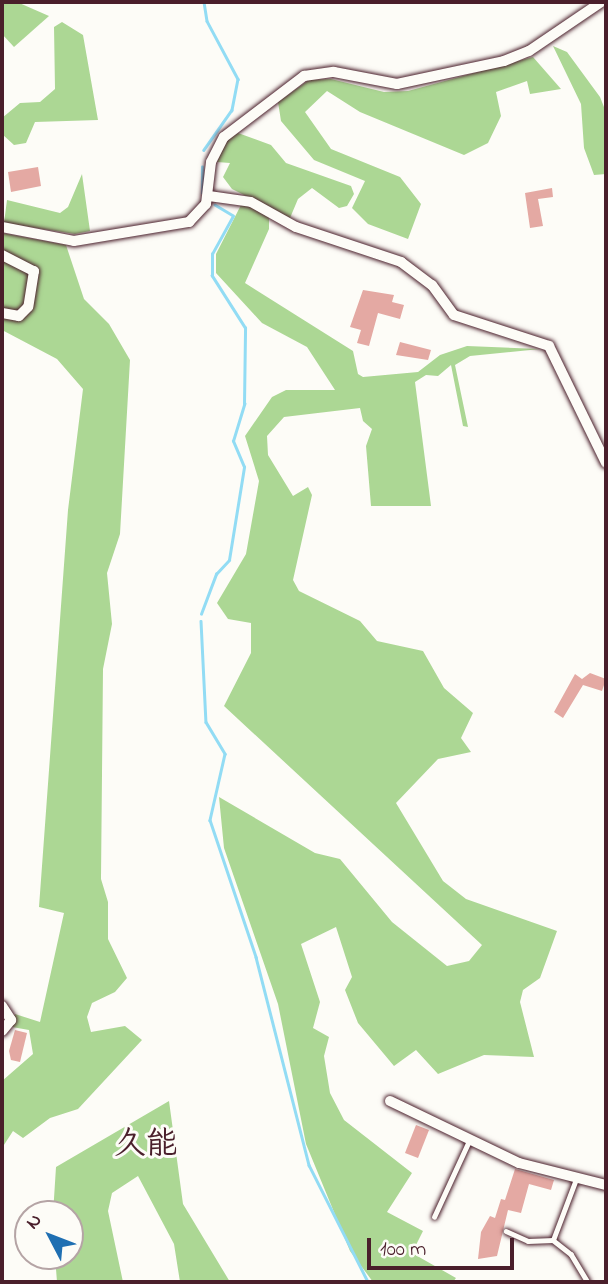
<!DOCTYPE html>
<html>
<head>
<meta charset="utf-8">
<style>
  body { margin:0 }
  #map { position:relative; width:608px; height:1284px; overflow:hidden; background:#fdfcf7; font-family:"Indie Flower","Klee One",sans-serif }
  div>[style] { position:absolute }
  [style*='--x'] { left:calc(var(--x)*1px); top:calc(var(--y)*1px); width:calc(var(--w)*1px); rotate:calc(var(--a)*1deg) }
  .green>* { inset:0; background:#acd794 }
  .stream>* { height:2.5px; margin:-1.25px; padding:0 1.25px; transform-origin:1.25px; border-radius:1.25px; background:#92dcf4 }
  .building>* { inset:0; background:#e4a9a3 }
  .roads { filter:drop-shadow(0 0 2px #4a1f2b) drop-shadow(0 0 2px #4a1f2b) }
  .lane>* { height:4.5px; margin:-2.25px; padding:0 2.25px; transform-origin:2.25px; border-radius:2.25px; background:#fdfcf7 }
  .street>* { height:10px; margin:-5px; padding:0 5px; transform-origin:5px; border-radius:5px; background:#fdfcf7 }
  span { translate:-50% -50%; white-space:nowrap; text-align:center; line-height:1.15; -webkit-text-stroke:6px #fdfcf7; paint-order:stroke }
  .quarter-label { font-size:32px; color:#4a1f2b; font-weight:700 }
  .frame { position:absolute; inset:0; border:4px solid #4a1f2b; pointer-events:none }
  .north { position:absolute; left:14px; top:1200px; width:70px; height:70px; box-sizing:border-box; background:#fdfcf7; border:2px solid #b5a4a5; border-radius:50%; rotate:312deg; font-size:19px; font-weight:700; line-height:28px; text-align:center; color:#4a1f2b }
  .north::after { content:''; display:block; margin:auto; width:24px; height:32px; background:#1f6fb2; clip-path:polygon(50% 0,100% 100%,50% 72%,0 100%) }
  .scale { position:absolute; left:367px; top:1238px; width:147px; height:32px; box-sizing:border-box; border:4px solid #4a1f2b; border-top:0; padding-left:9px; font-size:21px; line-height:24px; white-space:nowrap; color:#4a1f2b; -webkit-text-stroke:5px #fdfcf7; paint-order:stroke }
</style>
</head>
<body>
<div id="map">
  <div class="green">
    <i style="clip-path:polygon(2px 2px,17px 2px,49px 16px,14px 47px,2px 34px)"></i>
    <i style="clip-path:polygon(62px 22px,83px 35px,98px 120px,35px 122px,26px 143px,14px 145px,2px 134px,2px 118px,20px 103px,40px 102px,55px 89px,54px 27px)"></i>
    <i style="clip-path:polygon(553px 46px,567px 52px,600px 97px,606px 112px,606px 174px,594px 175px,584px 148px,581px 104px)"></i>
    <i style="clip-path:polygon(533px 57px,561px 89px,530px 94px,527px 81px,496px 92px,501px 116px,488px 143px,464px 155px,360px 112px,327px 91px,305px 112px,331px 149px,400px 177px,421px 204px,408px 239px,368px 224px,352px 208px,365px 181px,314px 160px,281px 121px,278px 102px,309px 80px,331px 79px,384px 92px,408px 91px)"></i>
    <i style="clip-path:polygon(238px 133px,271px 145px,286px 163px,351px 186px,354px 194px,347px 206px,339px 208px,312px 188px,298px 199px,290px 218px,232px 189px,223px 177px,230px 163px,217px 162px,226px 141px)"></i>
    <i style="clip-path:polygon(82px 174px,90px 231px,75px 234px,4px 223px,7px 200px,60px 213px,68px 207px)"></i>
    <i style="clip-path:polygon(242px 203px,269px 214px,269px 229px,245px 283px,353px 351px,358px 374px,363px 377px,418px 372px,440px 355px,467px 346px,540px 349px,470px 356px,455px 365px,468px 427px,463px 426px,451px 365px,438px 376px,426px 375px,415px 382px,431px 506px,371px 506px,366px 446px,372px 429px,363px 421px,360px 408px,284px 417px,267px 436px,268px 455px,293px 496px,308px 487px,312px 495px,293px 580px,299px 591px,360px 621px,377px 641px,423px 651px,444px 688px,473px 713px,461px 738px,471px 752px,438px 759px,396px 803px,443px 881px,466px 899px,557px 931px,540px 978px,523px 990px,520px 1002px,534px 1057px,484px 1055px,438px 1074px,416px 1050px,394px 1066px,358px 1023px,345px 990px,352px 977px,336px 927px,301px 944px,320px 1002px,313px 1028px,329px 1037px,324px 1056px,330px 1093px,344px 1120px,412px 1173px,387px 1212px,423px 1231px,412px 1253px,456px 1278px,453px 1282px,373px 1282px,350px 1251px,306px 1144px,278px 1004px,224px 848px,219px 797px,315px 853px,340px 859px,392px 922px,447px 966px,469px 961px,482px 945px,224px 706px,251px 653px,251px 623px,228px 619px,217px 603px,246px 554px,259px 481px,245px 436px,272px 397px,286px 390px,335px 390px,307px 347px,262px 323px,216px 273px,216px 254px)"></i>
    <i style="clip-path:polygon(2px 233px,66px 245px,84px 299px,109px 324px,130px 360px,120px 534px,107px 573px,112px 624px,103px 669px,101px 879px,108px 902px,108px 939px,127px 978px,115px 992px,92px 1003px,87px 1017px,91px 1032px,125px 1026px,142px 1040px,78px 1109px,50px 1118px,23px 1138px,13px 1131px,2px 1148px,2px 1081px,33px 1054px,29px 1030px,12px 1027px,15px 1014px,40px 1022px,64px 913px,39px 907px,68px 510px,83px 389px,57px 359px,2px 330px)"></i>
    <i style="clip-path:polygon(169px 1101px,183px 1204px,230px 1282px,180px 1282px,174px 1244px,138px 1176px,112px 1193px,108px 1211px,123px 1282px,57px 1282px,55px 1256px,70px 1256px,70px 1214px,53px 1214px,56px 1167px)"></i>
  </div>
  <div class="stream">
    <i style="--x:204;--y:2;--w:19;--a:81"></i>
    <i style="--x:207;--y:21;--w:66;--a:61.9"></i>
    <i style="--x:238;--y:79;--w:32;--a:101"></i>
    <i style="--x:232;--y:110;--w:49;--a:125"></i>
    <i style="--x:202;--y:193;--w:26;--a:-90"></i>
    <i style="--x:201;--y:614;--w:43;--a:-69.4"></i>
    <i style="--x:216;--y:574;--w:19;--a:-47"></i>
    <i style="--x:229;--y:560;--w:94;--a:-80.8"></i>
    <i style="--x:244;--y:467;--w:28;--a:-113"></i>
    <i style="--x:233;--y:441;--w:39;--a:-73"></i>
    <i style="--x:244;--y:404;--w:76;--a:-89.2"></i>
    <i style="--x:245;--y:328;--w:62;--a:-122.4"></i>
    <i style="--x:212;--y:276;--w:22;--a:-90"></i>
    <i style="--x:212;--y:254;--w:43;--a:-61.1"></i>
    <i style="--x:233;--y:216;--w:21;--a:-149"></i>
    <i style="--x:201;--y:621;--w:101;--a:87.2"></i>
    <i style="--x:206;--y:722;--w:37;--a:59"></i>
    <i style="--x:225;--y:754;--w:68;--a:102.8"></i>
    <i style="--x:210;--y:820;--w:145;--a:71.4"></i>
    <i style="--x:256;--y:957;--w:215;--a:75.7"></i>
    <i style="--x:309;--y:1165;--w:131;--a:63.2"></i>
  </div>
  <div class="building">
    <i style="clip-path:polygon(38px 167px,41px 186px,11px 192px,8px 172px)"></i>
    <i style="clip-path:polygon(552px 188px,553px 197px,538px 199px,543px 226px,530px 228px,525px 193px)"></i>
    <i style="clip-path:polygon(363px 290px,394px 295px,392px 302px,404px 305px,400px 319px,378px 313px,369px 346px,357px 343px,361px 330px,350px 327px)"></i>
    <i style="clip-path:polygon(400px 342px,431px 350px,428px 360px,396px 355px)"></i>
    <i style="clip-path:polygon(590px 673px,606px 679px,602px 691px,583px 685px,563px 718px,554px 712px,575px 674px,582px 679px)"></i>
    <i style="clip-path:polygon(15px 1030px,27px 1033px,20px 1062px,11px 1060px,9px 1051px)"></i>
    <i style="clip-path:polygon(416px 1125px,429px 1130px,418px 1158px,405px 1153px)"></i>
    <i style="clip-path:polygon(515px 1169px,554px 1180px,551px 1190px,529px 1184px,521px 1213px,508px 1210px,497px 1256px,478px 1259px,481px 1232px,490px 1216px,495px 1218px,501px 1199px,505px 1200px)"></i>
  </div>
  <div class="roads">
    <div class="lane">
      <i style="--x:434;--y:1217;--w:84;--a:-65.3"></i>
      <i style="--x:506;--y:1231;--w:24;--a:24"></i>
      <i style="--x:528;--y:1241;--w:25;--a:-2"></i>
      <i style="--x:553;--y:1240;--w:65;--a:-69.3"></i>
      <i style="--x:553;--y:1240;--w:23;--a:38"></i>
      <i style="--x:571;--y:1254;--w:33;--a:59"></i>
    </div>
    <div class="street">
      <i style="--x:209;--y:196;--w:42;--a:8.1"></i>
      <i style="--x:251;--y:202;--w:51;--a:29.1"></i>
      <i style="--x:296;--y:227;--w:111;--a:18.4"></i>
      <i style="--x:401;--y:262;--w:39;--a:37"></i>
      <i style="--x:432;--y:285;--w:37;--a:54"></i>
      <i style="--x:454;--y:315;--w:100;--a:18.1"></i>
      <i style="--x:549;--y:346;--w:130;--a:64"></i>
      <i style="--x:2;--y:227;--w:73;--a:11"></i>
      <i style="--x:74;--y:241;--w:117;--a:-9.4"></i>
      <i style="--x:189;--y:222;--w:25;--a:-47"></i>
      <i style="--x:206;--y:204;--w:42;--a:-83.2"></i>
      <i style="--x:211;--y:162;--w:28;--a:-63"></i>
      <i style="--x:224;--y:137;--w:101;--a:-37.3"></i>
      <i style="--x:304;--y:76;--w:30;--a:-8"></i>
      <i style="--x:334;--y:72;--w:64;--a:10.8"></i>
      <i style="--x:397;--y:84;--w:109;--a:-12.1"></i>
      <i style="--x:504;--y:61;--w:27;--a:-22"></i>
      <i style="--x:529;--y:51;--w:87;--a:-34.2"></i>
      <i style="--x:2;--y:255;--w:36;--a:27"></i>
      <i style="--x:34;--y:271;--w:36;--a:99"></i>
      <i style="--x:28;--y:307;--w:13;--a:135"></i>
      <i style="--x:19;--y:316;--w:17;--a:-170"></i>
      <i style="--x:2;--y:1006;--w:17;--a:57"></i>
      <i style="--x:11;--y:1020;--w:14;--a:129"></i>
      <i style="--x:390;--y:1101;--w:143;--a:25.7"></i>
      <i style="--x:519;--y:1163;--w:90;--a:14.2"></i>
    </div>
  </div>
  <div class="quarter-label">
    <span style="left:146px;top:1146px">久能</span>
  </div>
  <div class="frame"></div>
  <div class="north">N</div>
  <div class="scale">100 m</div>
</div>
</body>
</html>
